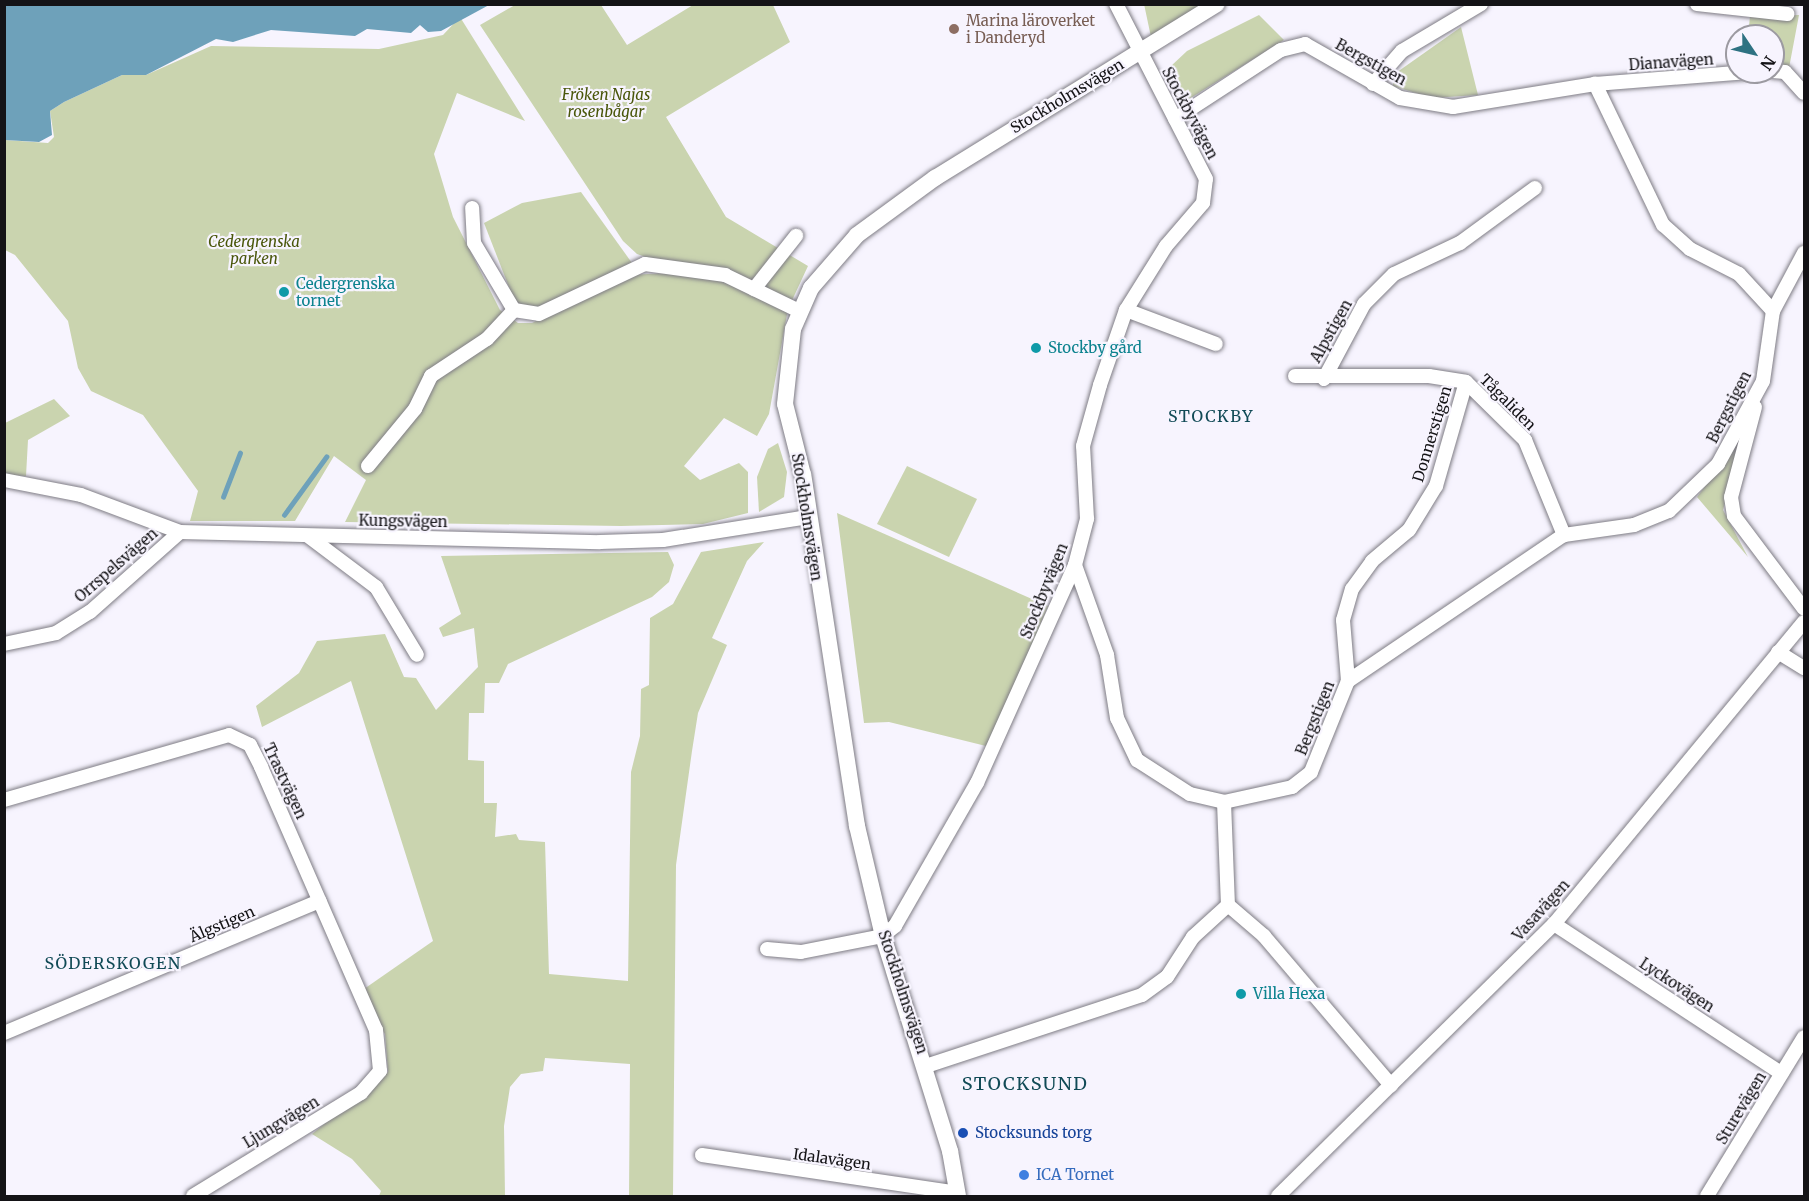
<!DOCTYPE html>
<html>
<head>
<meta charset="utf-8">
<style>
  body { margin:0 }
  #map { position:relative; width:1809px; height:1201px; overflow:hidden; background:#f7f4fe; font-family:Merriweather,serif }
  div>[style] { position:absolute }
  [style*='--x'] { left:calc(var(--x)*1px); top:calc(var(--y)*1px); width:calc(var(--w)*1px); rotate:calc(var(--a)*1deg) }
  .green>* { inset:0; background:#cad4af }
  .water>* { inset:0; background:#6ea1ba }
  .stream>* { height:4.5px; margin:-2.25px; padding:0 2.25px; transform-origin:2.25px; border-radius:2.25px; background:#6ea1ba }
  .roads { filter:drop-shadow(0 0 2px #7e7c84) drop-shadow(0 0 2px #7e7c84) }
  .minor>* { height:14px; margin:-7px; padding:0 7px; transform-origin:7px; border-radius:7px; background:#fff }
  .tertiary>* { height:16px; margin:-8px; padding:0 8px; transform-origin:8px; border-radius:8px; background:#fff }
  .dots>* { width:16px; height:16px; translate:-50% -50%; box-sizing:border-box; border:3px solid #f7f4fe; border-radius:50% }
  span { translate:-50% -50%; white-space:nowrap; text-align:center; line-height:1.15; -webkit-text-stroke:4.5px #f7f4fe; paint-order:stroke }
  .education-label { font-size:15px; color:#785e54 }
  .left { translate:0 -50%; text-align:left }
  .street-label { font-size:15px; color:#141316 }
  .park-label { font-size:15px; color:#49560a; font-style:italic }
  .culture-label { font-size:15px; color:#0d838f }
  .transit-label { font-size:15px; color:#164399 }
  .shop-label { font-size:15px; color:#366cbe }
  .neighbourhood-label { font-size:16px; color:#114a56; letter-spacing:1.5px }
  .quarter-label { font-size:18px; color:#114a56; letter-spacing:1.5px }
  .frame { position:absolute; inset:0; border:6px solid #141316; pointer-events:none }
  .north { position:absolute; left:1725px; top:24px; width:60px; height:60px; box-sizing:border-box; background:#f7f4fe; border:2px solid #9c9aa1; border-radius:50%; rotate:125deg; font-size:16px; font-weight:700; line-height:24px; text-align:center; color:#141316 }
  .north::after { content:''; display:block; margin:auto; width:21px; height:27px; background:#2e7282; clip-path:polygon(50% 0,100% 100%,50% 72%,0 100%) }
</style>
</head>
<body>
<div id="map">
  <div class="green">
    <i style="clip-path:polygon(1144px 4px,1202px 5px,1151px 37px)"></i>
    <i style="clip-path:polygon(515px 5px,601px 5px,627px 45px,693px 5px,773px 5px,790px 42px,666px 117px,726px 217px,808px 266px,788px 309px,769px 414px,757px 436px,724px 418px,684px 466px,700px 480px,739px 463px,748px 472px,748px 513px,703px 524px,621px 526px,345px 522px,366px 480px,334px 456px,295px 521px,190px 521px,198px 491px,143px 415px,91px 391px,78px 368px,68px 321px,15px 255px,5px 250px,5px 140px,48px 143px,54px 137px,50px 111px,64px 102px,122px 75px,146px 75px,211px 46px,379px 49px,443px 35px,460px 17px,525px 121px,457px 93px,434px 154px,453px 217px,500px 310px,518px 323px,532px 323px,629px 275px,724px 270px,660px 262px,637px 254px,623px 241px,480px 25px)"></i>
    <i style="clip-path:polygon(1259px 15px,1284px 40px,1189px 99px,1174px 93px,1170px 67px,1187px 51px)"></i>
    <i style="clip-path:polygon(1799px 15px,1789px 68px,1773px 65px,1773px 36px,1748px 36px,1750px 16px)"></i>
    <i style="clip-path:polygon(1461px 27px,1478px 95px,1432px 98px,1393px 86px,1393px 75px)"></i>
    <i style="clip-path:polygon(581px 192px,632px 263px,541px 308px,523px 307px,514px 300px,484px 223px,522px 203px)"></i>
    <i style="clip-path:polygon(54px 399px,70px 416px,28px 440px,26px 476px,5px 475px,5px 423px)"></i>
    <i style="clip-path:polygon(1751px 409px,1723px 510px,1748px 557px,1697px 497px,1734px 448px)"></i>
    <i style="clip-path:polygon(778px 443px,787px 472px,784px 497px,759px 512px,757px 477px,768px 449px)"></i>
    <i style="clip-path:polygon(907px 466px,977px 499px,949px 557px,877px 524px)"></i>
    <i style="clip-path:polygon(837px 513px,1048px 606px,990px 747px,889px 722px,864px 723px)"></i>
    <i style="clip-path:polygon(764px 542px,747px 561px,712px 638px,727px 645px,698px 713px,692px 751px,676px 865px,673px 1196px,629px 1196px,630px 1064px,545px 1058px,543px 1071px,521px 1074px,510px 1087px,504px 1126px,505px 1196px,379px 1196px,381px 1191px,352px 1159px,312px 1134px,388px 1072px,385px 1034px,365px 1005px,364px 989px,433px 941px,351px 681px,262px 727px,256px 706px,299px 673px,317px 641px,385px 634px,404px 677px,416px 678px,436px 710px,478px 667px,474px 628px,443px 637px,439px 628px,461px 614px,441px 556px,668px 552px,674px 565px,669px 582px,652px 597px,508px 664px,499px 683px,485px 683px,484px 713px,469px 713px,468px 760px,484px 761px,484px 803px,497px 803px,495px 837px,516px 834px,519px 840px,545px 842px,549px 974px,628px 981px,631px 772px,640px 736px,641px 689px,649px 685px,650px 618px,673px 604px,701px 552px)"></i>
  </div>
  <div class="water">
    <i style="clip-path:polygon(4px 5px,5px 4px,489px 5px,441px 31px,428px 32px,420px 25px,411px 33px,367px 29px,355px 36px,271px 30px,233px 42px,216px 39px,146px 75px,122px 75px,64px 102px,50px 111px,52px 135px,39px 142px,5px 140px)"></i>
  </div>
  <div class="stream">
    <i style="--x:223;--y:497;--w:47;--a:-68.9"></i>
    <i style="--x:284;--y:515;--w:72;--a:-54.1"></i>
  </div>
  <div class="roads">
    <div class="minor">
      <i style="--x:1697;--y:4;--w:91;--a:6.3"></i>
      <i style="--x:1773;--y:71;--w:12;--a:5"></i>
      <i style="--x:1785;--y:72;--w:28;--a:48"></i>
      <i style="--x:1373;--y:84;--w:44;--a:-48.7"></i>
      <i style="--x:1402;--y:51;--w:92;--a:-30.7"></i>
      <i style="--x:1175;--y:119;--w:126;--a:-33.1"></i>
      <i style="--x:1281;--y:50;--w:25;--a:-14"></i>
      <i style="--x:1305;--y:44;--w:109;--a:29.6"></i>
      <i style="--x:1400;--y:98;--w:54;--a:9.6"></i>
      <i style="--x:1453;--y:107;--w:144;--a:-9.2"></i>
      <i style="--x:1595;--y:84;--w:154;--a:-4.5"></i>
      <i style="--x:754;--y:289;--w:68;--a:-51.6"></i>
      <i style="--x:514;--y:310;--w:25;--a:9"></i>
      <i style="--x:539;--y:314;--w:117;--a:-25.3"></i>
      <i style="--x:645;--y:264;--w:81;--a:7.8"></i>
      <i style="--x:725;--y:275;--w:82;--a:25.9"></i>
      <i style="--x:1126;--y:310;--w:96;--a:20.7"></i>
      <i style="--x:1773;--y:311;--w:66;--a:-61.9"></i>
      <i style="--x:1295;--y:376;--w:134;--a:0"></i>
      <i style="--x:1429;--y:376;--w:37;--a:9"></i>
      <i style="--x:1466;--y:382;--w:83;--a:44.5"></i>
      <i style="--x:1525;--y:440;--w:103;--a:67.7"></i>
      <i style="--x:1324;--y:379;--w:85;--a:-61.9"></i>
      <i style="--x:1364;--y:304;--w:42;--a:-45"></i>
      <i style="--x:1394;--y:274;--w:73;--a:-25.2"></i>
      <i style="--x:1460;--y:243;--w:93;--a:-36.3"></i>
      <i style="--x:1755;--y:407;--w:93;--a:104.9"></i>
      <i style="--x:1731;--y:497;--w:19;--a:81"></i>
      <i style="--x:1734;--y:516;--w:116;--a:53"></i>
      <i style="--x:368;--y:466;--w:74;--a:-50.5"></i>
      <i style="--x:415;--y:409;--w:37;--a:-64"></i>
      <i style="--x:431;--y:376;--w:67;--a:-33.5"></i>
      <i style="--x:487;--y:339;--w:40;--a:-47"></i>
      <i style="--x:514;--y:310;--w:78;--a:-120.8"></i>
      <i style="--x:474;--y:243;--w:35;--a:-93"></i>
      <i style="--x:4;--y:480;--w:78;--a:11"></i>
      <i style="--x:81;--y:495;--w:106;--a:20.5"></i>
      <i style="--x:180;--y:532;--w:420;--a:1.4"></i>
      <i style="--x:600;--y:542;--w:63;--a:-1.8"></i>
      <i style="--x:663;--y:540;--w:147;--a:-9"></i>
      <i style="--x:308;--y:536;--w:85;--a:36.9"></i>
      <i style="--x:376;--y:587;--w:79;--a:58.9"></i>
      <i style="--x:1075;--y:565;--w:96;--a:70.4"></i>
      <i style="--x:1107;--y:655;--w:64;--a:81"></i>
      <i style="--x:1117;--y:718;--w:47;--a:64.5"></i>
      <i style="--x:1137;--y:760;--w:63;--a:32.7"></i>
      <i style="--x:1190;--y:794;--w:35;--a:13"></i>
      <i style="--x:1224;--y:802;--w:103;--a:87.8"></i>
      <i style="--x:1228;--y:905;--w:48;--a:40.7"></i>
      <i style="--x:1264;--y:936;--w:196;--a:49.6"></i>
      <i style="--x:4;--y:644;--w:53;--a:-11.9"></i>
      <i style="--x:56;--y:633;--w:40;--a:-32"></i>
      <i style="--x:90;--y:612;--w:120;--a:-41.6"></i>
      <i style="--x:1778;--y:652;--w:31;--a:32"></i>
      <i style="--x:1348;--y:681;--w:61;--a:-94.7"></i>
      <i style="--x:1343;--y:620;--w:32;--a:-74"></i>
      <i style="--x:1352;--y:589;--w:34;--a:-54"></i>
      <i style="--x:1372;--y:561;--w:48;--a:-40"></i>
      <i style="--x:1409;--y:530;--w:52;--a:-58.5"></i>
      <i style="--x:1436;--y:486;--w:108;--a:-73.9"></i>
      <i style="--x:4;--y:800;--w:234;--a:-16.1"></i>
      <i style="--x:229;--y:735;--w:23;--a:25"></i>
      <i style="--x:250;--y:745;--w:25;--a:63"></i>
      <i style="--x:261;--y:767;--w:287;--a:66.4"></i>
      <i style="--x:376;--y:1030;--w:41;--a:84.4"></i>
      <i style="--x:380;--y:1071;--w:29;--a:131"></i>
      <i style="--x:361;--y:1093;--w:197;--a:148.5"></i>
      <i style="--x:1224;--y:802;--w:70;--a:-12.4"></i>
      <i style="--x:1292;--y:787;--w:24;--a:-38"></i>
      <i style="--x:1311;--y:772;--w:98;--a:-67.9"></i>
      <i style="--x:1348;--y:681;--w:261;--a:-34.1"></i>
      <i style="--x:1564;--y:535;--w:71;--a:-8.1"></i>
      <i style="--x:1634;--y:525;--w:38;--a:-22"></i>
      <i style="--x:1669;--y:511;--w:68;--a:-43.8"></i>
      <i style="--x:1718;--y:464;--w:94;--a:-61.5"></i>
      <i style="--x:1763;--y:381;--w:71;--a:-81.9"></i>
      <i style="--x:1773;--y:311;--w:50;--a:-132.6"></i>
      <i style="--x:1739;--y:274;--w:55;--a:-153"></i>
      <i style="--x:1690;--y:249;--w:36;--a:-138"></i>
      <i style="--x:1663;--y:225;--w:157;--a:-115.7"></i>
      <i style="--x:1554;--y:924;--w:272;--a:33.3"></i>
      <i style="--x:767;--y:949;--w:34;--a:5"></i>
      <i style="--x:801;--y:952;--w:84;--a:-11"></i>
      <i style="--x:883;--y:936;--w:16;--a:-40"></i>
      <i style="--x:895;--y:926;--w:165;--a:-60.2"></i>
      <i style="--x:977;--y:783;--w:239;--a:-65.8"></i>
      <i style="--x:1075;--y:565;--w:48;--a:-75.4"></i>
      <i style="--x:1087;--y:519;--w:73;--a:-93.1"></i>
      <i style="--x:1083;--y:446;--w:63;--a:-74.4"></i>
      <i style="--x:1100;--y:385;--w:79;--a:-70.9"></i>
      <i style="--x:1126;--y:310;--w:75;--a:-58"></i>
      <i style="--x:1166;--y:246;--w:57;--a:-49.3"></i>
      <i style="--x:1203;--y:203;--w:24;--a:-83"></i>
      <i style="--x:1206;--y:179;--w:197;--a:-117.2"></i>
      <i style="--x:4;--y:1033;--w:342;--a:-22.7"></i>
      <i style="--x:926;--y:1066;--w:227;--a:-18.2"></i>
      <i style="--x:1142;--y:995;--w:31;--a:-36"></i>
      <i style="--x:1167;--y:977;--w:48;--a:-57"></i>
      <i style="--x:1193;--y:937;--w:47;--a:-42.4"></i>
      <i style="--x:702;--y:1155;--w:259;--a:8.4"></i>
      <i style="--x:1278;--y:1196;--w:388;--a:-44.6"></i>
      <i style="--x:1554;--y:924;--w:392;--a:-50.4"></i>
      <i style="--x:1707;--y:1196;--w:186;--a:-58.6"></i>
    </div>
    <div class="tertiary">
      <i style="--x:958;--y:1196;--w:46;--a:-100.1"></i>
      <i style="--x:950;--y:1151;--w:225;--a:-107.3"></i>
      <i style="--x:883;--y:936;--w:113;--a:-103.3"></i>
      <i style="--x:857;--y:826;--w:355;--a:-98.7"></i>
      <i style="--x:803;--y:475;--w:73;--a:-104.2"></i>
      <i style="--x:785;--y:404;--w:75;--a:-83.9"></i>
      <i style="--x:793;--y:329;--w:45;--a:-66.3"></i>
      <i style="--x:811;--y:288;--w:70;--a:-49"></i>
      <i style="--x:857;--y:235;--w:97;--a:-36.2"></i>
      <i style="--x:935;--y:178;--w:331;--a:-31.7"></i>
    </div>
  </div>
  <div class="dots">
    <i style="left:954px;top:29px;background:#8d6e63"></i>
    <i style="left:284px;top:292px;background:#0f9aa8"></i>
    <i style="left:1036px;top:348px;background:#0f9aa8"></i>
    <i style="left:1241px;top:994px;background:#0f9aa8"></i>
    <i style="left:963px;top:1133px;background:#1a4fb4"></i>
    <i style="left:1024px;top:1175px;background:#3f7fe0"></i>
  </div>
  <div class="education-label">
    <span class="left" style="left:966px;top:29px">Marina läroverket<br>i Danderyd</span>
  </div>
  <div class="street-label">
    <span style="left:1371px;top:62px;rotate:29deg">Bergstigen</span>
    <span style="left:1671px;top:62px;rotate:-4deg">Dianavägen</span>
    <span style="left:1067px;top:96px;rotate:-31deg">Stockholmsvägen</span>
    <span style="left:1190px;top:113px;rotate:62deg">Stockbyvägen</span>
    <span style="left:1331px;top:331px;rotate:-61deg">Alpstigen</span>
    <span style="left:1508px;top:402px;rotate:45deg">Tågaliden</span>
    <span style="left:1729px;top:407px;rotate:-63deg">Bergstigen</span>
    <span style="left:1432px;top:434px;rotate:-73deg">Donnerstigen</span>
    <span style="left:807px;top:517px;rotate:81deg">Stockholmsvägen</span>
    <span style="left:403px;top:521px;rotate:1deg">Kungsvägen</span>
    <span style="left:116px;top:565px;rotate:-41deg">Orrspelsvägen</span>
    <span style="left:1044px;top:591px;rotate:-68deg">Stockbyvägen</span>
    <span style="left:1315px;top:718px;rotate:-68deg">Bergstigen</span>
    <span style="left:285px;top:781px;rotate:65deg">Trastvägen</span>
    <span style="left:1541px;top:910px;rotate:-48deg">Vasavägen</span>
    <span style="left:222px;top:924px;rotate:-23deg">Älgstigen</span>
    <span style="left:1677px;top:985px;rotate:33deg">Lyckovägen</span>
    <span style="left:903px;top:992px;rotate:72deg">Stockholmsvägen</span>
    <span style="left:1741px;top:1108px;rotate:-59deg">Sturevägen</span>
    <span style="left:281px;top:1122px;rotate:-31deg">Ljungvägen</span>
    <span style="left:832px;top:1159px;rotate:8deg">Idalavägen</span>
  </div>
  <div class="park-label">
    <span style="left:606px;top:103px">Fröken Najas<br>rosenbågar</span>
    <span style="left:254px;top:250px">Cedergrenska<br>parken</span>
  </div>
  <div class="culture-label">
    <span class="left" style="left:296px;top:292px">Cedergrenska<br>tornet</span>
    <span class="left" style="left:1048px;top:348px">Stockby gård</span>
    <span class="left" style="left:1253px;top:994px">Villa Hexa</span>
  </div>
  <div class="transit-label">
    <span class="left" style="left:975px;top:1133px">Stocksunds torg</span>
  </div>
  <div class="shop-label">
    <span class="left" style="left:1036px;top:1175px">ICA Tornet</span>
  </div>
  <div class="neighbourhood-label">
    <span style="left:1211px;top:416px">STOCKBY</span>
    <span style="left:113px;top:963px">SÖDERSKOGEN</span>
  </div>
  <div class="quarter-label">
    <span style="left:1025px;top:1084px">STOCKSUND</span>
  </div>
  <div class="frame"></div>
  <div class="north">N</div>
</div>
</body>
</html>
